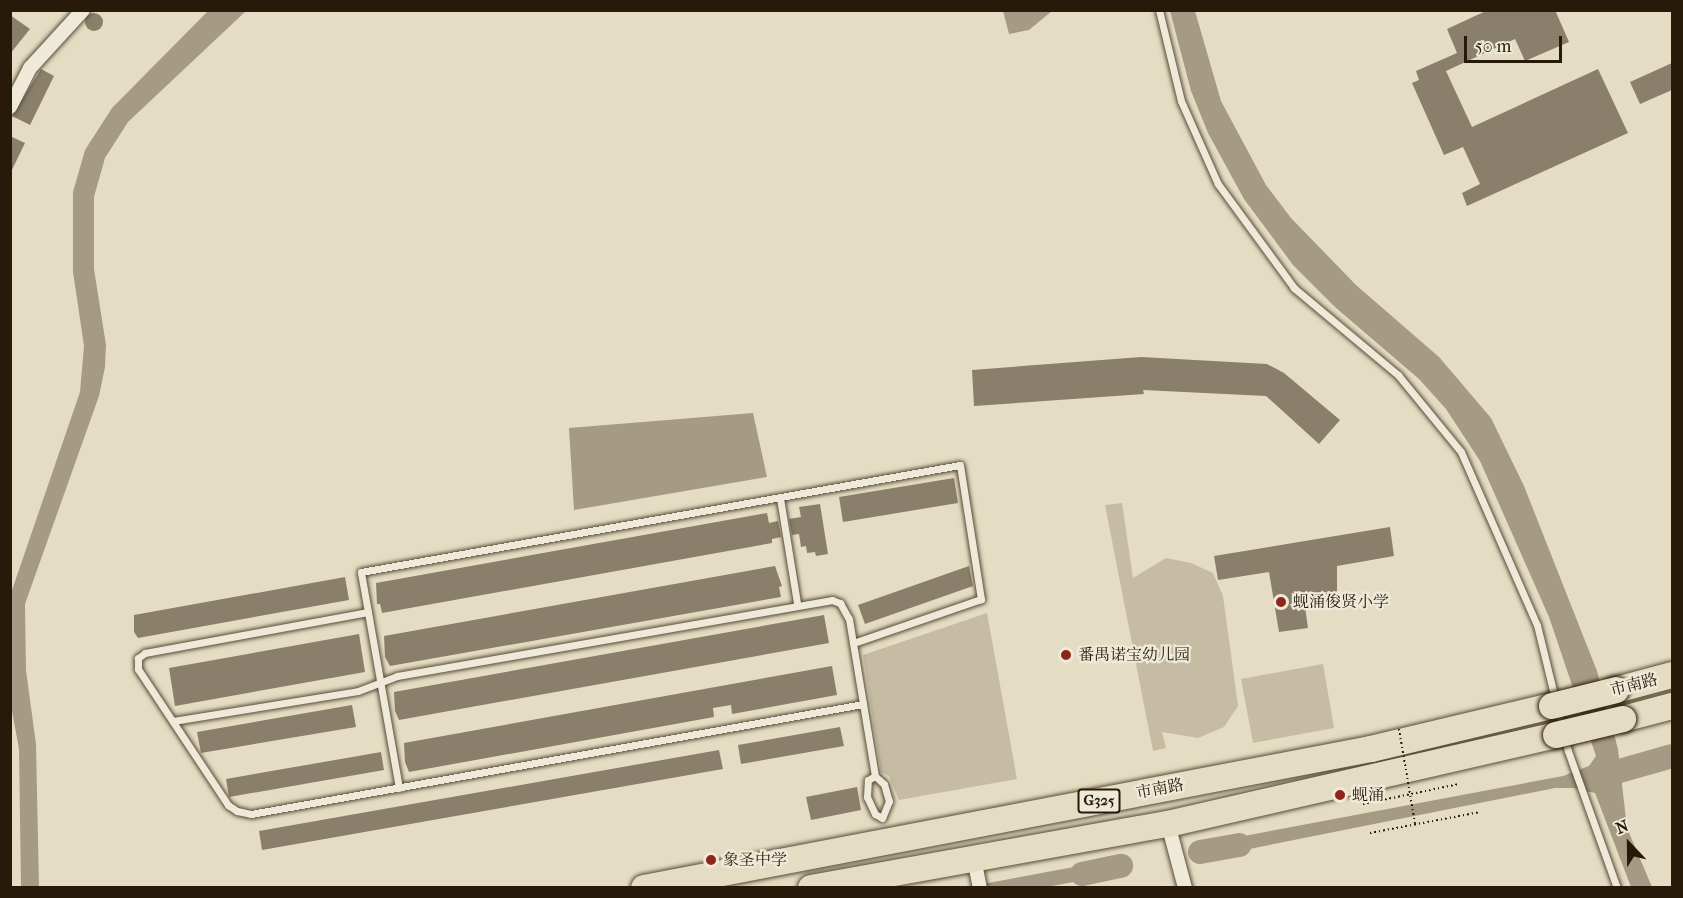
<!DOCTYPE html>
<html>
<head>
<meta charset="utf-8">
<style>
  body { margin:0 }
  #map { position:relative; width:1683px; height:898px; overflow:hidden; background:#e5ddc3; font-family:"IM FELL French Canon","Noto Serif SC",serif }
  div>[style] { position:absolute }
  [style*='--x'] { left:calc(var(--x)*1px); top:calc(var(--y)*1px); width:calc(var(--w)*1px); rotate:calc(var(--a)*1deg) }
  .green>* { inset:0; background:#c5bca3 }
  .water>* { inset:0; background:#a59b84 }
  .river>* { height:24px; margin:-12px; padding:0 12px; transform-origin:12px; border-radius:12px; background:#a59b84 }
  .building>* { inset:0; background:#8a7f6a }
  .round { border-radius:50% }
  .path>* { height:2px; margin-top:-1px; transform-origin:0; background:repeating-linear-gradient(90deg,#281a09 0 1.5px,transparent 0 4.5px) }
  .roads { filter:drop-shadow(0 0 2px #574b38) drop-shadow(0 0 2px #574b38) }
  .lane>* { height:7px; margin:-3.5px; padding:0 3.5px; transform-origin:3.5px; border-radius:3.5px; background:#eee9d8 }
  .street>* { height:14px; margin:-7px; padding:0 7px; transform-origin:7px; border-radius:7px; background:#eee9d8 }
  .highway>* { height:26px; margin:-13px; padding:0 13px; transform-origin:13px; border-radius:13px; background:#e5ddc3 }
  .path-bridge>* { height:2px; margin-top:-1px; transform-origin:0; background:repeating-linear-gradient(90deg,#281a09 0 1.5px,transparent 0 4.5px) }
  .bridges { filter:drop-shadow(0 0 2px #281a09) drop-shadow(0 0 2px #281a09) }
  .highway-bridge>* { height:26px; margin:-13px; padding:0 13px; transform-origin:13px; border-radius:13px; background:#e5ddc3 }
  .dots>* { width:16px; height:16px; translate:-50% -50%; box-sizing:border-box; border:3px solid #eee9d8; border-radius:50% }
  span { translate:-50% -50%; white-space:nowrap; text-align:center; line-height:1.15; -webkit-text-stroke:4.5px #eee9d8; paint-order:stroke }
  .shield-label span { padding:2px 4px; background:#eee9d8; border:2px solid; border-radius:4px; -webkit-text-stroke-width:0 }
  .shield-label { font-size:15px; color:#281a09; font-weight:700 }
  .poi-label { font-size:16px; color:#281a09 }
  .left { translate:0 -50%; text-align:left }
  .street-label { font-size:16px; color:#281a09 }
  .frame { position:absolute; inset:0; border:12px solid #281a09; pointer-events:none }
  .north { position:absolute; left:1599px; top:814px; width:60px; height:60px; -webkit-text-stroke:4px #eee9d8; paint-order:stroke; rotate:338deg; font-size:16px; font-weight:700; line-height:24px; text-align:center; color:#281a09 }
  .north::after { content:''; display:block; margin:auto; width:21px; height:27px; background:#281a09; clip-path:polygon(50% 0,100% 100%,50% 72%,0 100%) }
  .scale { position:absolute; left:1464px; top:36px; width:98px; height:27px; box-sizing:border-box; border:3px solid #281a09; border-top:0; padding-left:8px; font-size:18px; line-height:21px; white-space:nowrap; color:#281a09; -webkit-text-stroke:4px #eee9d8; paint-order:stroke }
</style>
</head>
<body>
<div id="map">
  <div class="green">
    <i style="clip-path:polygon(1122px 503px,1133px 578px,1166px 558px,1191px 563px,1213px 573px,1223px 596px,1238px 706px,1224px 727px,1198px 738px,1162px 732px,1166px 748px,1153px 751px,1105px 505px)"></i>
    <i style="clip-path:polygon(987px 613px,1017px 779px,899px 800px,889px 776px,881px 772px,863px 655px)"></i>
    <i style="clip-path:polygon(1323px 664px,1334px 728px,1253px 743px,1241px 679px)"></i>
  </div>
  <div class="water">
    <i style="clip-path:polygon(208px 11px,246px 11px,128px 122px,105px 158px,94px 197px,94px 269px,106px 345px,105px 367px,99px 396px,25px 604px,26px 670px,36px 744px,39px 887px,21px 887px,19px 749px,10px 700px,11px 593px,80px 392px,84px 346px,73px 272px,73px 192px,85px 150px,112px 108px)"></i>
    <i style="clip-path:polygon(1003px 11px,1003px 10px,1052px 11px,1029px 30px,1009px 34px)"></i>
    <i style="clip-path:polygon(1170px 11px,1195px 11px,1221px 101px,1266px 185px,1291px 218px,1356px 285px,1439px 357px,1491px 418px,1524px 486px,1597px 671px,1618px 749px,1627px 828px,1652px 887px,1631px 887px,1595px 793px,1573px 788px,1555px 788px,1214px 856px,1206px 851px,1212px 842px,1563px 776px,1589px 766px,1596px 756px,1549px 617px,1480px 461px,1446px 409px,1419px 379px,1335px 307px,1293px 265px,1244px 199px,1208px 133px,1191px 91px)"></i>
    <i style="clip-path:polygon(753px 413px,767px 477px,574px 510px,569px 428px)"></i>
    <i style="clip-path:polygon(1101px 862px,1114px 868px,1107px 876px,1046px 887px,961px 888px)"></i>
  </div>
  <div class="river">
    <i style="--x:1588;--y:780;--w:87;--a:-15.9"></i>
    <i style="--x:1200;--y:852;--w:40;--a:-10"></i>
    <i style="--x:1082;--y:874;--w:40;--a:-12"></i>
  </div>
  <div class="building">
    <i style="clip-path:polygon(1488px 10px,1555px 10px,1569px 42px,1525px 61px,1515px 39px,1446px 71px,1472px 127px,1598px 69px,1628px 133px,1467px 206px,1462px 193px,1480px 184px,1463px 147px,1444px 155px,1412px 83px,1419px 80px,1416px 71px,1457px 53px,1447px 29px)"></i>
    <i class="round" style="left:85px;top:13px;width:18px;height:18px"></i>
    <i style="clip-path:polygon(10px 15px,30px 29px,10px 54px)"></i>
    <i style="clip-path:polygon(1672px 63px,1672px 90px,1640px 104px,1630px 82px)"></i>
    <i style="clip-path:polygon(41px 69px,54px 76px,30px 125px,12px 116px)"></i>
    <i style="clip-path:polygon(10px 136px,25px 143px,10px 174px)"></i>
    <i style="clip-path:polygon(1141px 357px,1267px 364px,1284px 373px,1340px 420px,1319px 444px,1266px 396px,1143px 390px,1144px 394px,974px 406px,972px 370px)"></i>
    <i style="clip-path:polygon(954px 478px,958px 503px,843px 522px,839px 497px)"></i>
    <i style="clip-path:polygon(820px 504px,828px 554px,816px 556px,815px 552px,807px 553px,806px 546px,801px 547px,799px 534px,792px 535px,789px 519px,801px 517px,799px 507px)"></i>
    <i style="clip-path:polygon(767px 513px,769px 523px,778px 521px,781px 537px,772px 539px,772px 543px,382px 613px,380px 604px,377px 604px,376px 583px)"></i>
    <i style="clip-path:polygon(1390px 527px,1394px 556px,1337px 566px,1337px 591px,1325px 604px,1305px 607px,1308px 628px,1279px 632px,1269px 572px,1218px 580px,1214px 556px)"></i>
    <i style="clip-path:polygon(775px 566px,782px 586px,779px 587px,781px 597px,390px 666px,385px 657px,384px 636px)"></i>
    <i style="clip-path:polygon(969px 566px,973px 586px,865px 624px,858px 605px)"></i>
    <i style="clip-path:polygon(345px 577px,349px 600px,138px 638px,134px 632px,134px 615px)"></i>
    <i style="clip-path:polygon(824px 615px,829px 643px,399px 720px,395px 711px,394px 692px)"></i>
    <i style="clip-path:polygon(359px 634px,365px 672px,175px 706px,169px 668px)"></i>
    <i style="clip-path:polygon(832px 666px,837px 695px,732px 714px,731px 705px,713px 708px,714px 717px,409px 772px,405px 762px,404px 743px)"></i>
    <i style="clip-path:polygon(352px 705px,356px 727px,201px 753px,197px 732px)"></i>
    <i style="clip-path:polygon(840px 727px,844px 746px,741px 764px,738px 745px)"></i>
    <i style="clip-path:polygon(719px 750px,723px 769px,262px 850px,259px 831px)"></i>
    <i style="clip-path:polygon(381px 752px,384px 770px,229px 797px,226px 779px)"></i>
    <i style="clip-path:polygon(857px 787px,861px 810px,811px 820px,806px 797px)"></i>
  </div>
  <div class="path">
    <i style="--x:1363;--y:804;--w:98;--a:-11.8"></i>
    <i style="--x:1370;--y:833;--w:112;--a:-10.8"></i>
  </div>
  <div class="roads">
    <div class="lane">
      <i style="--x:1159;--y:10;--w:94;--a:76.4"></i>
      <i style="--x:1181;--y:101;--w:91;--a:66"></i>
      <i style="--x:1218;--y:184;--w:129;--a:53.8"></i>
      <i style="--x:1294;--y:288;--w:136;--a:39.9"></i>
      <i style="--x:1398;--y:375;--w:99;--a:50.7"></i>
      <i style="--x:1461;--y:452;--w:189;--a:66.3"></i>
      <i style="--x:1537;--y:625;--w:76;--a:76.3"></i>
      <i style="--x:780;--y:498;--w:106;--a:80.8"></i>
      <i style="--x:368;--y:612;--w:227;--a:169.6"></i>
      <i style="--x:145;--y:653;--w:9;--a:144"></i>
      <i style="--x:138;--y:658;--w:11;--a:90"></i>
      <i style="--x:138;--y:669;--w:163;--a:56.5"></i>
      <i style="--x:228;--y:805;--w:11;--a:34"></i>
      <i style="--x:237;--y:811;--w:14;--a:12"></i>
      <i style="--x:251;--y:814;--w:622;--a:-10.19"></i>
      <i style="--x:1558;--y:710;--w:42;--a:76.3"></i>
      <i style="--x:1568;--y:751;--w:145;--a:70.3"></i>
      <i style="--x:173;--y:721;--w:187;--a:-9.2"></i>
      <i style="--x:358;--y:691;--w:42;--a:-21"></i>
      <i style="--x:397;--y:676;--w:442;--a:-9.9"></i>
      <i style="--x:832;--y:600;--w:9;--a:21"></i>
      <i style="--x:840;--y:603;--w:18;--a:61"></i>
      <i style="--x:849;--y:619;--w:159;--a:80.6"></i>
      <i style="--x:875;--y:776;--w:12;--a:42"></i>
      <i style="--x:884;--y:784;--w:18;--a:74"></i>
      <i style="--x:889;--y:801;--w:18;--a:112"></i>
      <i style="--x:882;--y:818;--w:8;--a:-150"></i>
      <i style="--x:875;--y:814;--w:19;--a:-115"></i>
      <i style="--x:867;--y:797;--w:17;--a:-87"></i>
      <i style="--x:868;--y:780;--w:8;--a:-30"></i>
      <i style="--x:399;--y:788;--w:219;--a:-100"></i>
      <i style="--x:361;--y:572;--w:608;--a:-10.13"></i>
      <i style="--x:960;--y:465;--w:136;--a:81.1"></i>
      <i style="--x:981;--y:599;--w:135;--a:161"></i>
    </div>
    <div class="street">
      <i style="--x:10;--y:107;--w:44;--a:-62.9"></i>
      <i style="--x:30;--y:68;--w:79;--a:-47.6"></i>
      <i style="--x:1168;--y:824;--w:66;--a:75.1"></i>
      <i style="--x:974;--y:858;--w:31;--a:79"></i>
    </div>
    <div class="highway">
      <i style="--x:1616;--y:690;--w:58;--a:-15"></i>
      <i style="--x:1623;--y:719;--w:51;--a:-14.9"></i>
      <i style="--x:644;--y:888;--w:740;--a:-10.82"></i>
      <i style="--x:1371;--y:749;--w:186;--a:-13.4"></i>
      <i style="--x:811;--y:888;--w:363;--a:-10.2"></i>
      <i style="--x:1168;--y:824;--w:398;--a:-12.9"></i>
    </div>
  </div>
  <div class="path-bridge">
    <i style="--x:1399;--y:729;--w:96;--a:80.4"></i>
  </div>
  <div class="bridges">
    <div class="highway-bridge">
      <i style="--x:1552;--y:706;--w:66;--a:-14"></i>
      <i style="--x:1556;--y:735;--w:69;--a:-13.4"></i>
    </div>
  </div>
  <div class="dots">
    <i style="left:1281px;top:602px;background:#8f2418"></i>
    <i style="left:1066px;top:655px;background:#8f2418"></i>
    <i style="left:1340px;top:795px;background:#8f2418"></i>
    <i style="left:711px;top:860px;background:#8f2418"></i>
  </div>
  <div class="shield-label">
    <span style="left:1099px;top:801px">G325</span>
  </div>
  <div class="poi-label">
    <span class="left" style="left:1293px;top:602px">蚬涌俊贤小学</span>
    <span class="left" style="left:1078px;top:655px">番禺诺宝幼儿园</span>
    <span class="left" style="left:1352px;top:795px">蚬涌</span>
    <span class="left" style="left:723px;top:860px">象圣中学</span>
  </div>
  <div class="street-label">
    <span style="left:1634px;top:685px;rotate:-14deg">市南路</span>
    <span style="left:1160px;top:789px;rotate:-11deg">市南路</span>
  </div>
  <div class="frame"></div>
  <div class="north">N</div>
  <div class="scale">50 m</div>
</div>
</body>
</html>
